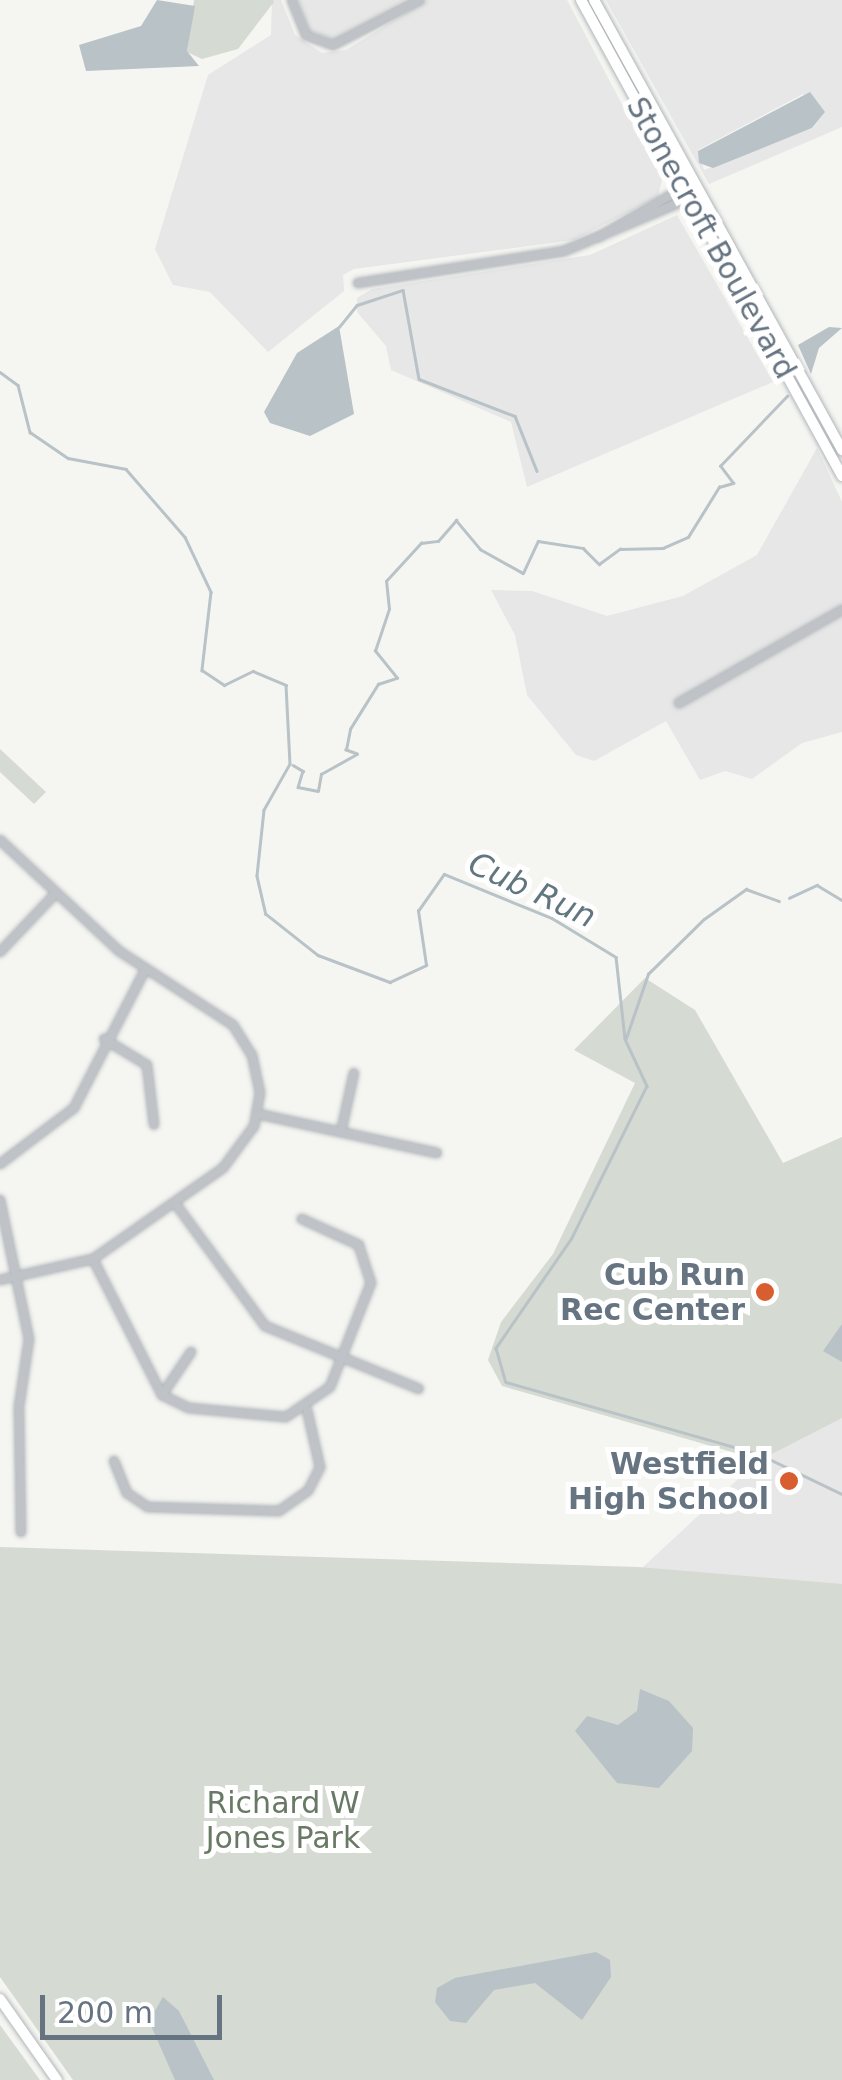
<!DOCTYPE html>
<html>
<head>
<meta charset="utf-8">
<style>
  body { margin:0 }
  #map { position:relative; width:842px; height:2080px; overflow:hidden; background:#f5f6f2; font-family:"DejaVu Sans",sans-serif }
  div>[style] { position:absolute }
  [style*='--x'] { left:calc(var(--x)*1px); top:calc(var(--y)*1px); width:calc(var(--w)*1px); rotate:calc(var(--a)*1deg) }
  .built>* { inset:0; background:#e6e7e6 }
  .green>* { inset:0; background:#d5dad2 }
  .water>* { inset:0; background:#b8c2c7 }
  .stream>* { height:2.5px; margin:-1.25px; padding:0 1.25px; transform-origin:1.25px; border-radius:1.25px; background:#b8c2c7 }
  .roads { filter:drop-shadow(0 0 2px #b2b6ba) drop-shadow(0 0 2px #b2b6ba) }
  .minor>* { height:8px; margin:-4px; padding:0 4px; transform-origin:4px; border-radius:4px; background:#bfc2c6 }
  .major>* { height:10px; margin:-5px; padding:0 5px; transform-origin:5px; border-radius:5px; background:#fff }
  .dots>* { width:28px; height:28px; translate:-50% -50%; box-sizing:border-box; border:5px solid #fff; border-radius:50% }
  span { translate:-50% -50%; white-space:nowrap; text-align:center; line-height:1.15; -webkit-text-stroke:10px #fff; paint-order:stroke }
  .street-label { font-size:30px; color:#667482 }
  .poi-label { font-size:30px; color:#667482; font-weight:700 }
  .right { translate:-100% -50%; text-align:right }
  .park-label { font-size:30px; color:#687965 }
  .water-label { font-size:32px; color:#62767f; font-style:italic }
  .scale { position:absolute; left:40px; top:1995px; width:182px; height:45px; box-sizing:border-box; border:5px solid #667482; border-top:0; padding-left:12px; font-size:30px; line-height:35px; white-space:nowrap; color:#667482; -webkit-text-stroke:8px #fff; paint-order:stroke }
</style>
</head>
<body>
<div id="map">
  <div class="built">
    <i style="clip-path:polygon(272px 0,281px 0,295px 35px,322px 53px,346px 50px,427px 0,567px 0,662px 180px,658px 197px,574px 240px,354px 269px,343px 275px,344px 291px,268px 352px,210px 292px,173px 285px,155px 249px,208px 75px,271px 35px)"></i>
    <i style="clip-path:polygon(298px 0,411px 0,335px 40px,309px 30px)"></i>
    <i style="clip-path:polygon(evenodd,606px 0,842px 0,842px 127px,709px 184px,606px 0,803px 94px,825px 112px,813px 128px,704px 170px,698px 150px,803px 94px)"></i>
    <i style="clip-path:polygon(677px 215px,773px 382px,527px 487px,511px 422px,391px 370px,386px 346px,357px 312px,357px 298px,372px 289px,590px 255px)"></i>
    <i style="clip-path:polygon(817px 448px,842px 502px,842px 732px,802px 743px,752px 779px,725px 771px,700px 780px,666px 721px,594px 761px,576px 755px,527px 695px,515px 635px,491px 590px,532px 591px,607px 616px,683px 596px,757px 555px)"></i>
    <i style="clip-path:polygon(842px 1383px,842px 1590px,630px 1579px)"></i>
  </div>
  <div class="green">
    <i style="clip-path:polygon(194px 0,273px 0,274px 2px,238px 49px,202px 59px,187px 52px)"></i>
    <i style="clip-path:polygon(0 749px,46px 792px,34px 804px,0 772px)"></i>
    <i style="clip-path:polygon(645px 978px,695px 1010px,783px 1163px,842px 1137px,842px 1418px,760px 1460px,502px 1386px,488px 1360px,501px 1322px,553px 1254px,635px 1083px,574px 1050px)"></i>
    <i style="clip-path:polygon(0 1547px,638px 1567px,842px 1584px,842px 2080px,73px 2080px,0 1977px)"></i>
    <i style="clip-path:polygon(0 2025px,40px 2080px,0 2080px)"></i>
  </div>
  <div class="water">
    <i style="clip-path:polygon(157px 0,195px 6px,187px 51px,199px 66px,86px 71px,79px 45px,141px 26px)"></i>
    <i style="clip-path:polygon(810px 92px,825px 112px,812px 128px,713px 168px,699px 163px,698px 151px)"></i>
    <i style="clip-path:polygon(339px 326px,354px 414px,310px 436px,270px 423px,264px 412px,297px 353px)"></i>
    <i style="clip-path:polygon(829px 327px,842px 328px,819px 348px,811px 374px,798px 345px)"></i>
    <i style="clip-path:polygon(842px 1324px,842px 1362px,823px 1351px)"></i>
    <i style="clip-path:polygon(640px 1689px,669px 1701px,693px 1728px,692px 1751px,659px 1788px,617px 1783px,575px 1731px,587px 1716px,618px 1725px,637px 1711px)"></i>
    <i style="clip-path:polygon(596px 1952px,610px 1960px,611px 1977px,582px 2020px,535px 1983px,494px 1990px,466px 2023px,450px 2021px,435px 2002px,437px 1988px,455px 1978px)"></i>
    <i style="clip-path:polygon(163px 1997px,179px 2011px,214px 2080px,175px 2080px,149px 2021px)"></i>
  </div>
  <div class="stream">
    <i style="--x:339;--y:327;--w:28;--a:-51"></i>
    <i style="--x:357;--y:305;--w:48;--a:-18.1"></i>
    <i style="--x:403;--y:290;--w:90;--a:79.8"></i>
    <i style="--x:419;--y:379;--w:103;--a:21.1"></i>
    <i style="--x:515;--y:416;--w:59;--a:68.2"></i>
    <i style="--x:0;--y:372;--w:22;--a:36"></i>
    <i style="--x:18;--y:385;--w:49;--a:75.7"></i>
    <i style="--x:30;--y:432;--w:46;--a:34.4"></i>
    <i style="--x:68;--y:458;--w:59;--a:10.7"></i>
    <i style="--x:126;--y:469;--w:90;--a:49.1"></i>
    <i style="--x:185;--y:537;--w:61;--a:64.7"></i>
    <i style="--x:211;--y:592;--w:79;--a:96.6"></i>
    <i style="--x:202;--y:670;--w:27;--a:34"></i>
    <i style="--x:224;--y:685;--w:32;--a:-26"></i>
    <i style="--x:253;--y:671;--w:36;--a:23"></i>
    <i style="--x:286;--y:685;--w:79;--a:87.1"></i>
    <i style="--x:290;--y:764;--w:53;--a:119.5"></i>
    <i style="--x:264;--y:810;--w:66;--a:96.1"></i>
    <i style="--x:257;--y:876;--w:39;--a:77"></i>
    <i style="--x:266;--y:914;--w:66;--a:38.3"></i>
    <i style="--x:318;--y:955;--w:77;--a:20.6"></i>
    <i style="--x:390;--y:982;--w:40;--a:-25"></i>
    <i style="--x:426;--y:965;--w:55;--a:-98.4"></i>
    <i style="--x:418;--y:911;--w:45;--a:-54.9"></i>
    <i style="--x:444;--y:874;--w:117;--a:22.2"></i>
    <i style="--x:552;--y:918;--w:75;--a:31.4"></i>
    <i style="--x:616;--y:957;--w:82;--a:83.7"></i>
    <i style="--x:625;--y:1039;--w:52;--a:64.9"></i>
    <i style="--x:647;--y:1086;--w:169;--a:116.3"></i>
    <i style="--x:572;--y:1238;--w:134;--a:124.6"></i>
    <i style="--x:496;--y:1348;--w:35;--a:74"></i>
    <i style="--x:506;--y:1382;--w:263;--a:15.9"></i>
    <i style="--x:759;--y:1454;--w:92;--a:25.7"></i>
    <i style="--x:293;--y:765;--w:12;--a:31"></i>
    <i style="--x:303;--y:771;--w:17;--a:107"></i>
    <i style="--x:298;--y:787;--w:20;--a:11"></i>
    <i style="--x:318;--y:791;--w:17;--a:-80"></i>
    <i style="--x:321;--y:774;--w:41;--a:-29.1"></i>
    <i style="--x:357;--y:754;--w:12;--a:-160"></i>
    <i style="--x:346;--y:750;--w:21;--a:-79"></i>
    <i style="--x:350;--y:729;--w:53;--a:-58.1"></i>
    <i style="--x:378;--y:684;--w:20;--a:-18"></i>
    <i style="--x:397;--y:678;--w:35;--a:-129"></i>
    <i style="--x:375;--y:651;--w:44;--a:-71.6"></i>
    <i style="--x:389;--y:609;--w:28;--a:-96"></i>
    <i style="--x:386;--y:581;--w:52;--a:-47.4"></i>
    <i style="--x:421;--y:543;--w:17;--a:-7"></i>
    <i style="--x:438;--y:541;--w:28;--a:-49"></i>
    <i style="--x:456;--y:520;--w:38;--a:50"></i>
    <i style="--x:480;--y:549;--w:49;--a:29.2"></i>
    <i style="--x:523;--y:573;--w:35;--a:-65"></i>
    <i style="--x:538;--y:541;--w:46;--a:8.8"></i>
    <i style="--x:583;--y:548;--w:23;--a:45"></i>
    <i style="--x:599;--y:564;--w:26;--a:-36"></i>
    <i style="--x:620;--y:549;--w:43;--a:-1.3"></i>
    <i style="--x:663;--y:548;--w:27;--a:-24"></i>
    <i style="--x:688;--y:537;--w:59;--a:-58.2"></i>
    <i style="--x:719;--y:487;--w:15;--a:-16"></i>
    <i style="--x:733;--y:483;--w:21;--a:-127"></i>
    <i style="--x:720;--y:466;--w:97;--a:-46.3"></i>
    <i style="--x:789;--y:898;--w:31;--a:-25"></i>
    <i style="--x:817;--y:885;--w:29;--a:31"></i>
    <i style="--x:626;--y:1038;--w:68;--a:-71"></i>
    <i style="--x:648;--y:974;--w:78;--a:-44.5"></i>
    <i style="--x:704;--y:919;--w:52;--a:-35.5"></i>
    <i style="--x:746;--y:889;--w:35;--a:20"></i>
  </div>
  <div class="roads">
    <div class="minor">
      <i style="--x:292;--y:0;--w:38;--a:68"></i>
      <i style="--x:306;--y:35;--w:29;--a:20"></i>
      <i style="--x:333;--y:45;--w:98;--a:-27.3"></i>
      <i style="--x:599;--y:237;--w:101;--a:-30.4"></i>
      <i style="--x:358;--y:283;--w:208;--a:-8.8"></i>
      <i style="--x:564;--y:251;--w:142;--a:-22.8"></i>
      <i style="--x:679;--y:703;--w:188;--a:-29.7"></i>
      <i style="--x:0;--y:840;--w:163;--a:43"></i>
      <i style="--x:119;--y:951;--w:136;--a:33"></i>
      <i style="--x:233;--y:1025;--w:36;--a:58"></i>
      <i style="--x:252;--y:1055;--w:39;--a:78"></i>
      <i style="--x:260;--y:1093;--w:34;--a:100"></i>
      <i style="--x:254;--y:1126;--w:52;--a:126.4"></i>
      <i style="--x:223;--y:1168;--w:159;--a:145"></i>
      <i style="--x:93;--y:1259;--w:95;--a:167.3"></i>
      <i style="--x:0;--y:952;--w:81;--a:-46.5"></i>
      <i style="--x:104;--y:1039;--w:50;--a:31.2"></i>
      <i style="--x:147;--y:1065;--w:60;--a:83.3"></i>
      <i style="--x:258;--y:1114;--w:183;--a:12.3"></i>
      <i style="--x:341;--y:1132;--w:60;--a:-77.6"></i>
      <i style="--x:0;--y:1164;--w:93;--a:-37.1"></i>
      <i style="--x:74;--y:1108;--w:157;--a:-62.8"></i>
      <i style="--x:0;--y:1200;--w:142;--a:78.2"></i>
      <i style="--x:29;--y:1339;--w:69;--a:98.4"></i>
      <i style="--x:19;--y:1407;--w:125;--a:89.1"></i>
      <i style="--x:175;--y:1203;--w:152;--a:53.8"></i>
      <i style="--x:265;--y:1326;--w:166;--a:22.2"></i>
      <i style="--x:93;--y:1259;--w:153;--a:63.1"></i>
      <i style="--x:162;--y:1395;--w:30;--a:26"></i>
      <i style="--x:189;--y:1408;--w:97;--a:5.3"></i>
      <i style="--x:286;--y:1417;--w:53;--a:-34.3"></i>
      <i style="--x:330;--y:1387;--w:112;--a:-68.5"></i>
      <i style="--x:371;--y:1283;--w:40;--a:-108"></i>
      <i style="--x:359;--y:1245;--w:63;--a:-155.5"></i>
      <i style="--x:162;--y:1395;--w:52;--a:-56"></i>
      <i style="--x:114;--y:1461;--w:35;--a:68"></i>
      <i style="--x:127;--y:1493;--w:25;--a:34"></i>
      <i style="--x:148;--y:1507;--w:131;--a:1.7"></i>
      <i style="--x:279;--y:1511;--w:35;--a:-35"></i>
      <i style="--x:308;--y:1491;--w:27;--a:-63"></i>
      <i style="--x:320;--y:1467;--w:58;--a:-102.8"></i>
    </div>
    <div class="major">
      <i style="--x:581;--y:0;--w:543;--a:61.26"></i>
      <i style="--x:594;--y:0;--w:514;--a:61.14"></i>
      <i style="--x:0;--y:1999;--w:99;--a:54.9"></i>
    </div>
  </div>
  <div class="dots">
    <i style="left:765px;top:1292px;background:#d95e2f"></i>
    <i style="left:789px;top:1481px;background:#d95e2f"></i>
  </div>
  <div class="street-label">
    <span style="left:711px;top:238px;rotate:61deg">Stonecroft Boulevard</span>
  </div>
  <div class="poi-label">
    <span class="right" style="left:745px;top:1292px">Cub Run<br>Rec Center</span>
    <span class="right" style="left:769px;top:1481px">Westfield<br>High School</span>
  </div>
  <div class="park-label">
    <span style="left:283px;top:1820px">Richard W<br>Jones Park</span>
  </div>
  <div class="water-label">
    <span style="left:532px;top:890px;rotate:25deg">Cub Run</span>
  </div>
  <div class="scale">200 m</div>
</div>
</body>
</html>
